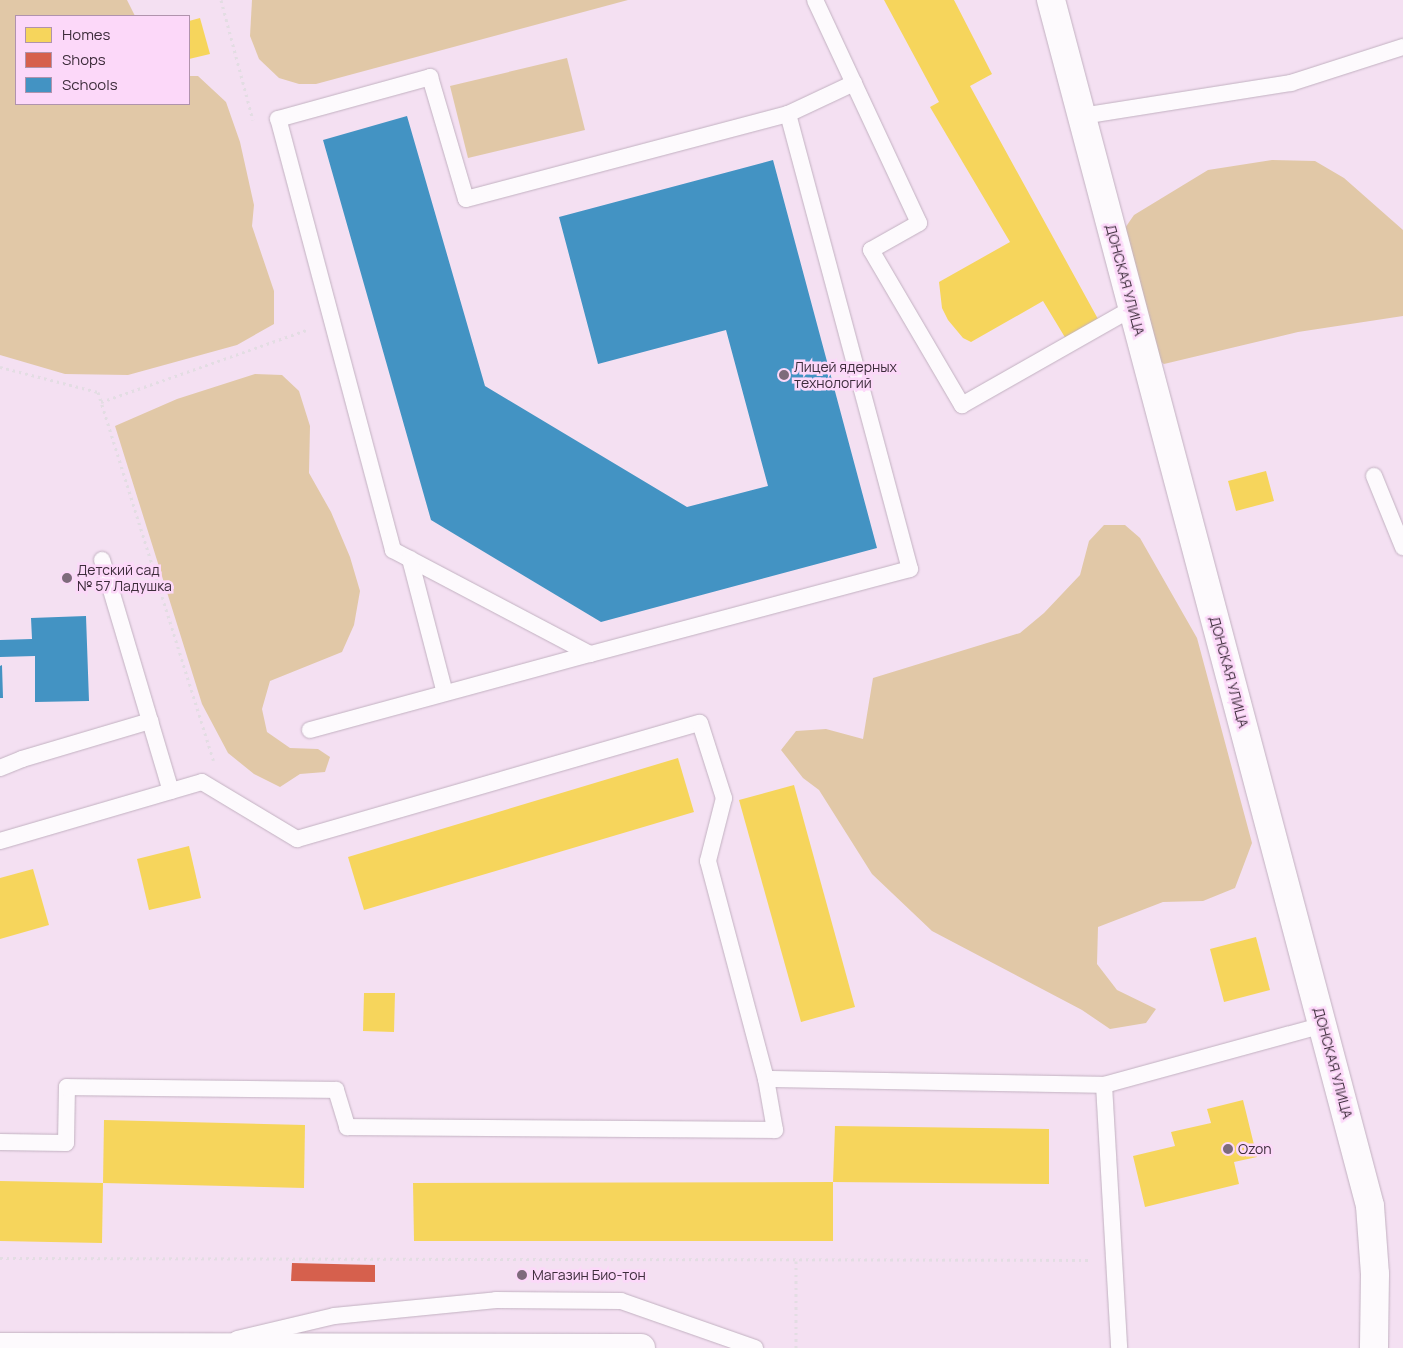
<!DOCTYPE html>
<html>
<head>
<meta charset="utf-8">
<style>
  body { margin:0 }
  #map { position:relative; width:1403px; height:1348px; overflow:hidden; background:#f4e0f2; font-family:Manrope,sans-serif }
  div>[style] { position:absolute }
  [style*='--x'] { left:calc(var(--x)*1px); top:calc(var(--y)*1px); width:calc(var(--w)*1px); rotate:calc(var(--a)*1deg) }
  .green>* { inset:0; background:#e1c8a7 }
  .homes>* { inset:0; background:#f6d55c }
  .shops>* { inset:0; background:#d6604d }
  .schools>* { inset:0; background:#4393c3 }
  .path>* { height:3px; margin-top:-1.5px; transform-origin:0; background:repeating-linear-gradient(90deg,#e3dde3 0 2.5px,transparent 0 6.5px) }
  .roads { filter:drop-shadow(0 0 1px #c2b1c1) drop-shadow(0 0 1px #c2b1c1) }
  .lane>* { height:16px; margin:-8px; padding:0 8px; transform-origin:8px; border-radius:8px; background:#fdfafd }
  .secondary>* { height:28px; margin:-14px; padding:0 14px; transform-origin:14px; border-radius:14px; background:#fdfafd }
  .highway>* { height:28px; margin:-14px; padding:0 14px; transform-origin:14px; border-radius:14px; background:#fdfafd }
  .dots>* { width:14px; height:14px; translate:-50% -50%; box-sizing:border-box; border:2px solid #fcd8f9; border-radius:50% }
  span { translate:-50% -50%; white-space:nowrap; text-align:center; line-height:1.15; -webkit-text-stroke:5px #fcd8f9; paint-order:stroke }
  .street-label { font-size:14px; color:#3d2c3b }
  .poi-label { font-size:14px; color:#3d2c3b }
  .left { translate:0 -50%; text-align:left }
  .legend { position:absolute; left:15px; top:15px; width:175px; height:90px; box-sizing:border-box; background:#fcd8f9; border:1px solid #b093ad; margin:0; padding:6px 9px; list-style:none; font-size:15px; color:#3d2c3b }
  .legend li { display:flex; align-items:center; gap:10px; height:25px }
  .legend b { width:25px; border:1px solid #b093ad }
</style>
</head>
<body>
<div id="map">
  <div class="green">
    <i style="clip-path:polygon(0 0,127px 0,135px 16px,16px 16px,16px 104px,189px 104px,189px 76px,198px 76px,226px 102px,240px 142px,254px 205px,252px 226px,274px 291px,274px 324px,237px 345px,128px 375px,65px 374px,0 355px)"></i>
    <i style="clip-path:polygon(252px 0,628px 0,316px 84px,299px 84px,279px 78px,259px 59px,250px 36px)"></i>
    <i style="clip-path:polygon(567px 58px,585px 130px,468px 158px,450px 86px)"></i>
    <i style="clip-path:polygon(1272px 160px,1315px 161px,1344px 178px,1403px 230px,1403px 316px,1298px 332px,1164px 364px,1151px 355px,1125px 228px,1134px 215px,1208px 170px)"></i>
    <i style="clip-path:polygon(255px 374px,282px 375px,299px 391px,310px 426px,309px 473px,331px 512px,350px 557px,360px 591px,354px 625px,342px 652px,270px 681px,262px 709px,267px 732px,290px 748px,318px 749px,330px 757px,325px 772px,300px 774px,280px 787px,254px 774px,228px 753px,202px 704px,115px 426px,177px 399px)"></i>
    <i style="clip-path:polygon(1104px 525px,1125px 525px,1140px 538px,1197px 638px,1252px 843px,1235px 888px,1203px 901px,1163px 902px,1098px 927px,1097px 964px,1117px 990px,1156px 1009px,1146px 1023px,1110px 1029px,1082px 1010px,932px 931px,872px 874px,819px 790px,803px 778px,781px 750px,796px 731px,826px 729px,863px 739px,873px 678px,1020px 633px,1044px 613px,1080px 575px,1089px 541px)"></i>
  </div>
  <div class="homes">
    <i style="clip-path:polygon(884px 0,954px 0,992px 74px,970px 86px,1098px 319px,1066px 339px,1043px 301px,971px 342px,963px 338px,948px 320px,942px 308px,939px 282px,1010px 242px,930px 107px,939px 102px)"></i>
    <i style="clip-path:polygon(200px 18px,210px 54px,189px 59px,189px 21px)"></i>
    <i style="clip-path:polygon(1266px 471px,1274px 501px,1236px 511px,1228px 481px)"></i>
    <i style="clip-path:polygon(678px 758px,694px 812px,364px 910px,348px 857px)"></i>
    <i style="clip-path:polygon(794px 785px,855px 1007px,801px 1022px,739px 800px)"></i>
    <i style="clip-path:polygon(189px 846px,201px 898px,149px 910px,137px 859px)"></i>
    <i style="clip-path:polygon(33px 869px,49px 925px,0 939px,0 878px)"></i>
    <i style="clip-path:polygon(1256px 937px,1270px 990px,1224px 1002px,1210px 949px)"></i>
    <i style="clip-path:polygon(364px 993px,395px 993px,394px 1032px,363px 1031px)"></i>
    <i style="clip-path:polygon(1243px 1100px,1257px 1157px,1234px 1162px,1239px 1184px,1145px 1207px,1133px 1156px,1175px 1146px,1171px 1132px,1211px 1123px,1207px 1109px)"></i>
    <i style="clip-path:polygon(104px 1120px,305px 1125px,304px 1188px,103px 1183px)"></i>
    <i style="clip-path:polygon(835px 1126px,1049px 1129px,1049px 1184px,833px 1182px)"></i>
    <i style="clip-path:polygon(0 1181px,103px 1183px,102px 1243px,0 1241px)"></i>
    <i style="clip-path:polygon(833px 1182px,833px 1241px,414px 1241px,413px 1183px)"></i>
  </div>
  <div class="shops">
    <i style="clip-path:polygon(292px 1263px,375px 1265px,375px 1282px,291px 1281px)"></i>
  </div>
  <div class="schools">
    <i style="clip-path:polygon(407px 116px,485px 386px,687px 507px,768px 486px,726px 330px,598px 364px,559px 217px,773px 160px,877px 548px,601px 622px,431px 520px,323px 140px)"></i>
    <i style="clip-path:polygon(86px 616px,89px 701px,35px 702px,35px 656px,0 657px,0 640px,32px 639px,31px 618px)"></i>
    <i style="clip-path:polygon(2px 665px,3px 698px,0 698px,0 666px)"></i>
  </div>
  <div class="path">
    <i style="--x:221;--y:0;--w:124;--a:75.1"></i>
    <i style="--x:0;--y:367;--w:101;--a:14.3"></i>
    <i style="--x:98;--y:392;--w:386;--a:72.6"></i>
    <i style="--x:101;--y:402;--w:220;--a:-19.3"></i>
    <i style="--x:0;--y:1258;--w:1092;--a:0.1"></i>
    <i style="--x:796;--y:1348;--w:87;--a:-90"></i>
  </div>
  <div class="roads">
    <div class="lane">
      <i style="--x:815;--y:0;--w:246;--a:65"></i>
      <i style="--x:919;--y:223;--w:55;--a:150.6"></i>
      <i style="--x:871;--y:250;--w:180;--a:59.6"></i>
      <i style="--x:962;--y:405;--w:197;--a:-29.6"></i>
      <i style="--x:788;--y:114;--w:471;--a:75"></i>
      <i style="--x:910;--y:569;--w:331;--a:165.1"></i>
      <i style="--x:590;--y:654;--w:223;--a:-152.2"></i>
      <i style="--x:393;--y:550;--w:446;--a:-104.9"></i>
      <i style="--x:278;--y:119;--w:158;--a:-15.4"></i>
      <i style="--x:430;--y:77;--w:127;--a:73.6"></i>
      <i style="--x:466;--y:199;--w:333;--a:-14.8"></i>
      <i style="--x:788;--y:114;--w:73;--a:-25.2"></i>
      <i style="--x:1082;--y:116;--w:212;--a:-9"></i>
      <i style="--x:1291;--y:83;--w:118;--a:-17.8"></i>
      <i style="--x:1374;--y:476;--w:77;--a:67.8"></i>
      <i style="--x:410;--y:559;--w:138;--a:75.4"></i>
      <i style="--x:102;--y:560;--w:241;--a:73.4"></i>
      <i style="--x:310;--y:730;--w:290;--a:-15.2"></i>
      <i style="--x:0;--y:768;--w:24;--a:-22"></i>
      <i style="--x:22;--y:759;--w:134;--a:-16.5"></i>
      <i style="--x:0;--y:841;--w:210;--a:-16.3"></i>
      <i style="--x:202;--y:782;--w:111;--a:31"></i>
      <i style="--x:297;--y:839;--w:419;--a:-16.1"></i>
      <i style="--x:700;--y:723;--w:79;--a:72.3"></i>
      <i style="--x:724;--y:798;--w:65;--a:104.3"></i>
      <i style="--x:708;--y:861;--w:226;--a:75.1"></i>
      <i style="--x:766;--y:1079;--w:338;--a:1"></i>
      <i style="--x:1104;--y:1085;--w:263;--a:86.7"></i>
      <i style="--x:1104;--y:1085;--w:227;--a:-15.3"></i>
      <i style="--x:0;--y:1142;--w:66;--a:0.9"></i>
      <i style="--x:66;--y:1143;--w:56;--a:-89"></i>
      <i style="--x:67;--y:1087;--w:269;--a:0.6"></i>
      <i style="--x:336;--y:1090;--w:39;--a:73"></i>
      <i style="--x:347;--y:1127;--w:428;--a:0.4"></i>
      <i style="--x:775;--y:1130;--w:52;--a:-100"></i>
      <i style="--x:237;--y:1339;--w:100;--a:-13.3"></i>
      <i style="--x:334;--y:1316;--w:163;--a:-5.6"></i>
      <i style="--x:496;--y:1300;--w:125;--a:0.5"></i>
      <i style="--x:621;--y:1301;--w:142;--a:19.3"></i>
    </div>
    <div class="secondary">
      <i style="--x:1051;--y:0;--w:1247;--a:75.18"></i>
      <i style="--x:1370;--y:1206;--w:68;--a:85.8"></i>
      <i style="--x:1375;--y:1274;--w:74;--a:90.8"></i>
    </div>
    <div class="highway">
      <i style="--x:0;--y:1347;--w:641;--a:0.09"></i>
    </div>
  </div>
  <div class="dots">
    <i style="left:784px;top:375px;background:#7d6b7b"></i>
    <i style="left:67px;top:578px;background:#7d6b7b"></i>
    <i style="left:1228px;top:1149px;background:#7d6b7b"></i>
    <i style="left:522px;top:1275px;background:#7d6b7b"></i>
  </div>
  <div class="street-label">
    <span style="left:1125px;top:280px;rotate:75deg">ДОНСКАЯ УЛИЦА</span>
    <span style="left:1229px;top:672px;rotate:75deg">ДОНСКАЯ УЛИЦА</span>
    <span style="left:1333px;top:1063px;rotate:75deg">ДОНСКАЯ УЛИЦА</span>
  </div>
  <div class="poi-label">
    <span class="left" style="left:794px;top:375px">Лицей ядерных<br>технологий</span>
    <span class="left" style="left:77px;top:578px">Детский сад<br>№ 57 Ладушка</span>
    <span class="left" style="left:1238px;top:1149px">Ozon</span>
    <span class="left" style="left:532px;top:1275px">Магазин Био-тон</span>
  </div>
  <ul class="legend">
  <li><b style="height:14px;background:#f6d55c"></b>Homes</li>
  <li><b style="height:14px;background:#d6604d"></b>Shops</li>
  <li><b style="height:14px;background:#4393c3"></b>Schools</li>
  </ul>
</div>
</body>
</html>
